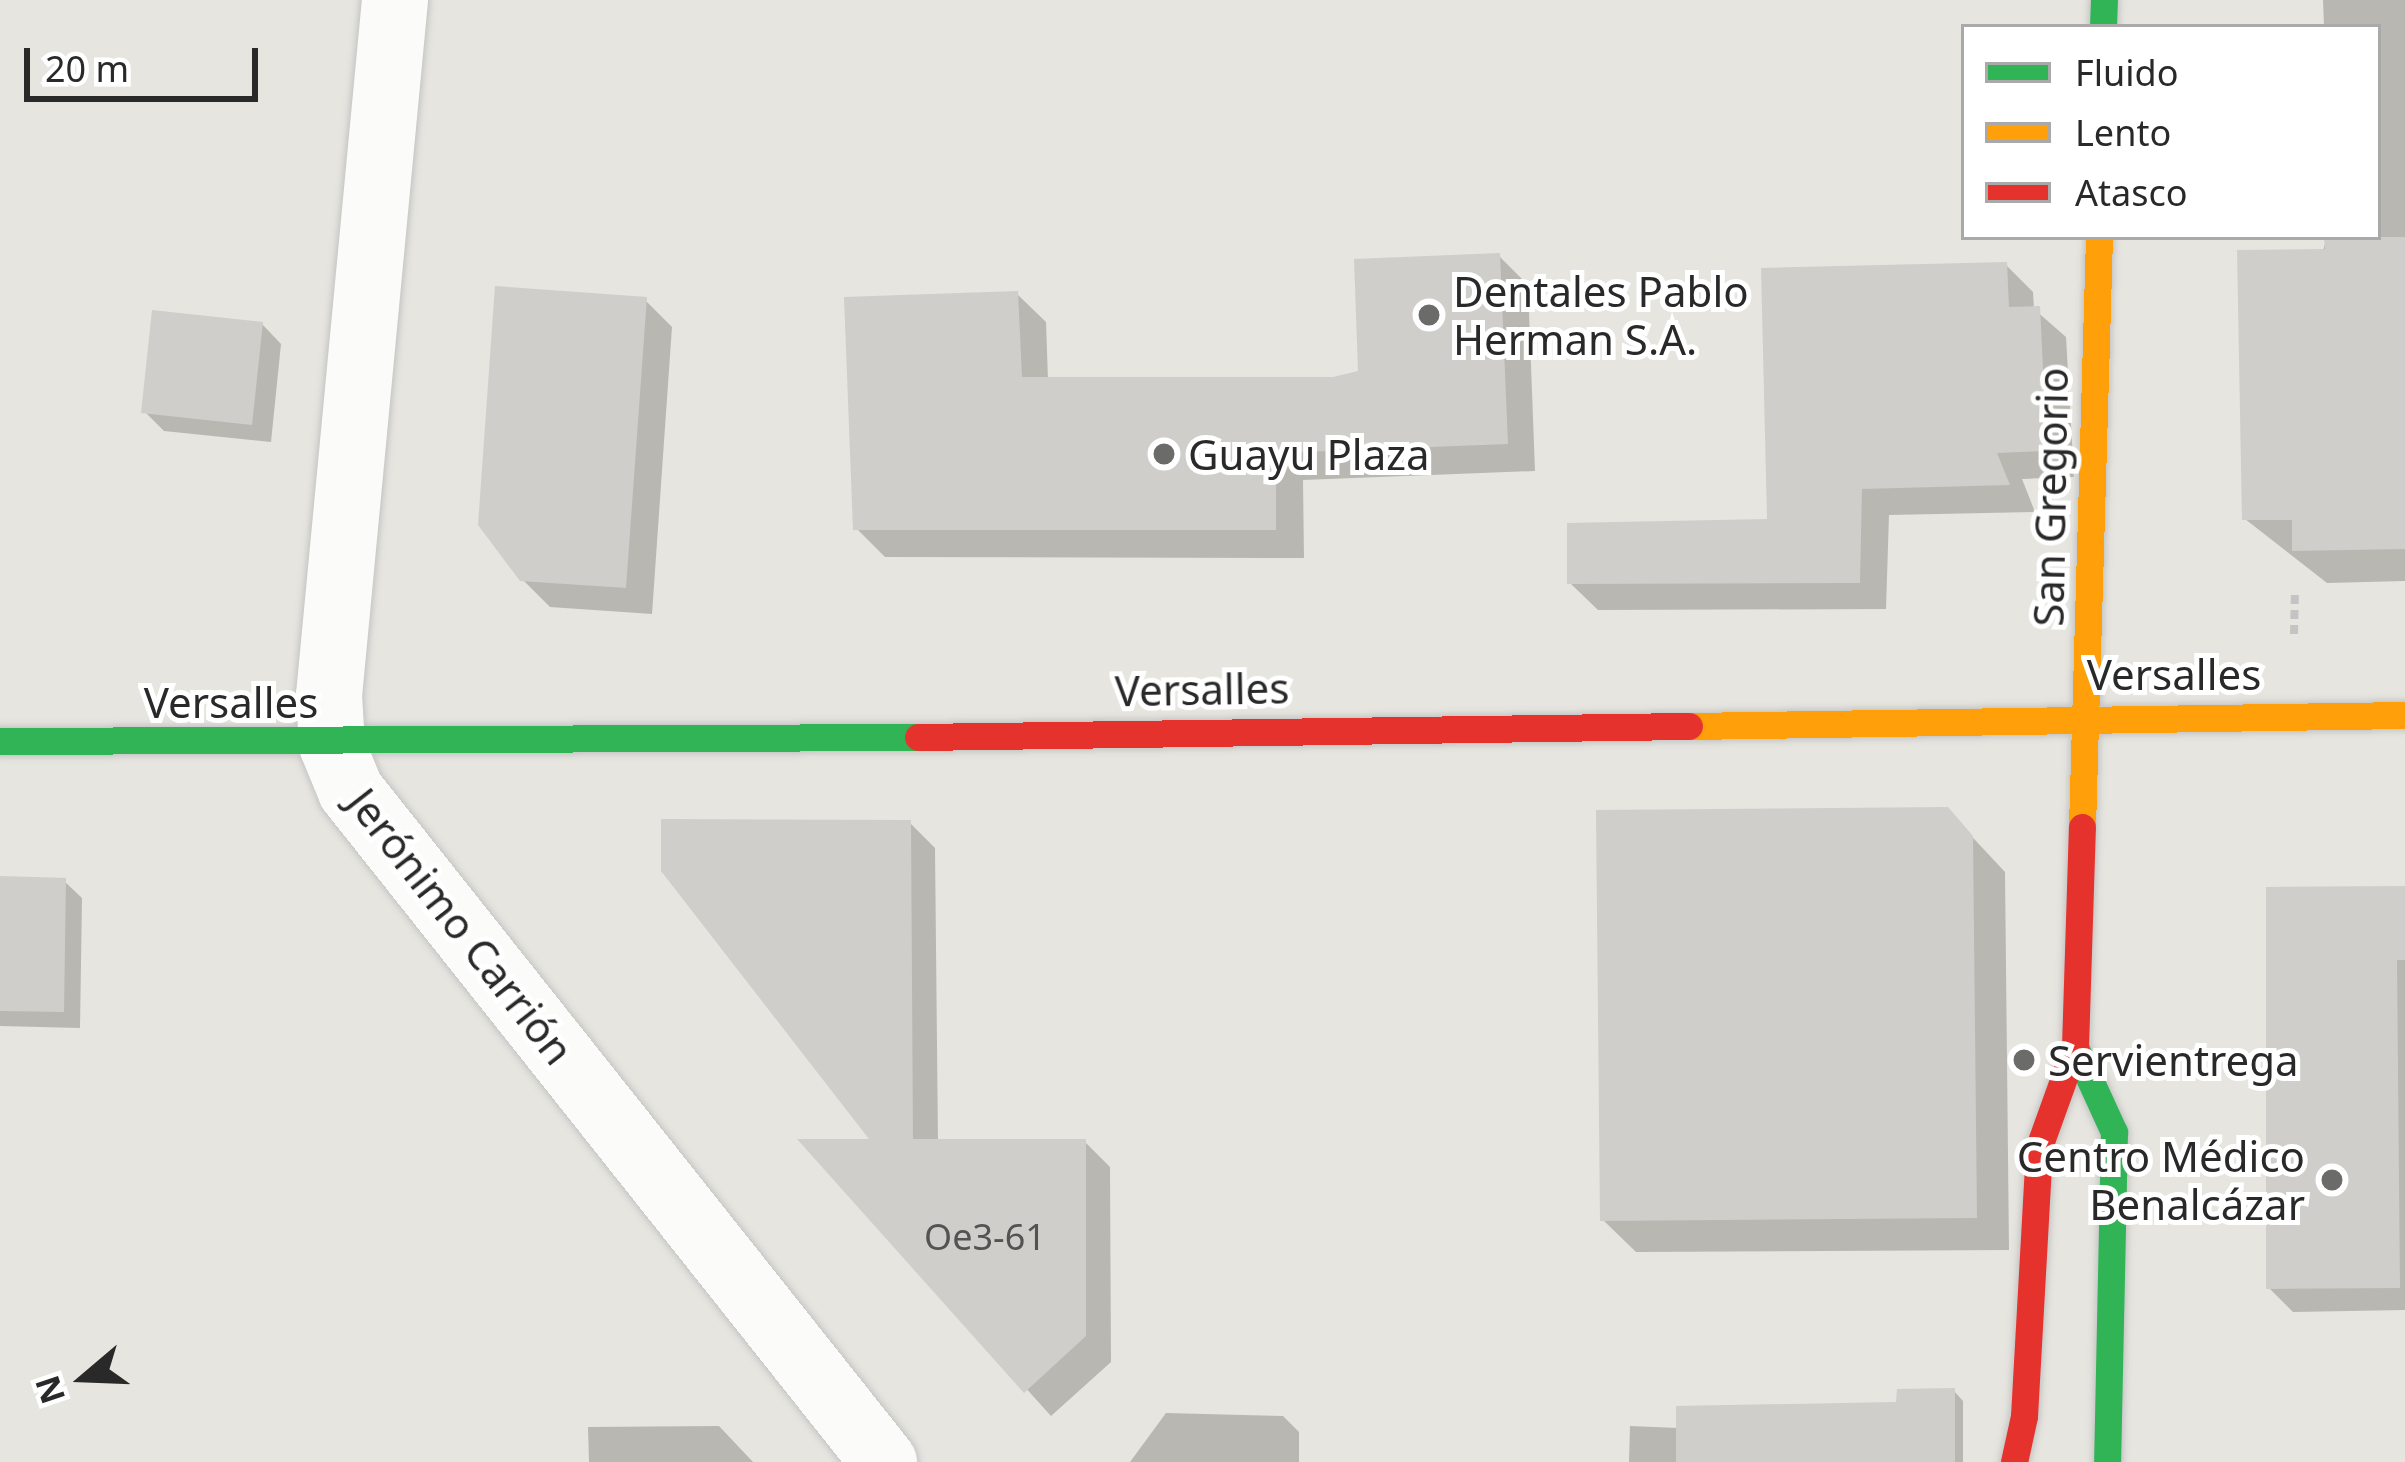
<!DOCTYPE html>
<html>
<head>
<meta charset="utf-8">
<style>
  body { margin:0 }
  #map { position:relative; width:2405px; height:1462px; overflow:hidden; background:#e6e5df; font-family:"Noto Sans",sans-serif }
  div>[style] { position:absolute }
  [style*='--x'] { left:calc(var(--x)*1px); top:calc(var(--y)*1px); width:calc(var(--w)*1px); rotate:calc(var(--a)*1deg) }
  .shadow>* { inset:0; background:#0003 }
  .building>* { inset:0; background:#cfceca }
  .path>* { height:8px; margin-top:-4px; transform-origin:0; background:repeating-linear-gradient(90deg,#c4c4c4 0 9px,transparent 0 15px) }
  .roads { filter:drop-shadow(0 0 3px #c4c4c4) drop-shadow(0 0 3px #c4c4c4) }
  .street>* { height:66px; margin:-33px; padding:0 33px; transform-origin:33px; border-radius:33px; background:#fbfbfa }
  .fast>* { height:27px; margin:-13.5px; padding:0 13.5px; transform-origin:13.5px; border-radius:13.5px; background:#30b455 }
  .slow>* { height:27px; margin:-13.5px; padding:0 13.5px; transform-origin:13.5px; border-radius:13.5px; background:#ff9f0a }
  .jam>* { height:27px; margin:-13.5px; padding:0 13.5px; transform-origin:13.5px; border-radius:13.5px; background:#e5322d }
  .dots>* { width:33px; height:33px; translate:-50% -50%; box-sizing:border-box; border:6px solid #fff; border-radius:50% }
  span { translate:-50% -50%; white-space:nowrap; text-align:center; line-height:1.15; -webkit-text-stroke:10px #fff; paint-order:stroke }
  .number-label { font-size:36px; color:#535352 }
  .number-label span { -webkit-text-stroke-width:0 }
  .poi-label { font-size:42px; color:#292929 }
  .left { translate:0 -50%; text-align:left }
  .right { translate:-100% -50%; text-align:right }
  .street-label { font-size:42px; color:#292929 }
  .legend { position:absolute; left:1961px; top:24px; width:420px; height:216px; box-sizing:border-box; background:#fff; border:3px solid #a9a9a9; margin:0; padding:15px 21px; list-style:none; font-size:36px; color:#292929 }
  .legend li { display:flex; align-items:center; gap:24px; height:60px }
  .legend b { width:60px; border:3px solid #a9a9a9 }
  .north { position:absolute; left:24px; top:1318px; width:120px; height:120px; -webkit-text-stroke:9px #fff; paint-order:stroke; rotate:251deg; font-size:33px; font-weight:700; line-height:48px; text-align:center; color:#292929 }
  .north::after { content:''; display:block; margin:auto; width:42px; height:54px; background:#292929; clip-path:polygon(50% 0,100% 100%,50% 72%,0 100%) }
  .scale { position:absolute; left:24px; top:48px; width:234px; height:54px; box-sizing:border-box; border:6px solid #292929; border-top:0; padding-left:15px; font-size:36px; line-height:42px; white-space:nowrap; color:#292929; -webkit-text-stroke:9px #fff; paint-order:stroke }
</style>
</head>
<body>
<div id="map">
  <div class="shadow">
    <i style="clip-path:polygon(2323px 0,2405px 0,2405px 581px,2327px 583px,2245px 519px,2327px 237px,2378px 237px,2378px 27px,2324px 27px)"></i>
    <i style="clip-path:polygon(1499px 256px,1528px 285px,1535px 471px,1303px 480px,1304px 558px,885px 557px,856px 528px,1017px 294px,1046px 322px,1048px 380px,1333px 380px,1361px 373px)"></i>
    <i style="clip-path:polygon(2006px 265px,2033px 292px,2034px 309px,2066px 337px,2074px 477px,2022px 479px,2035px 512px,1889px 515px,1886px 609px,1598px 610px,1570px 583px,1770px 522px)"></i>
    <i style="clip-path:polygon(645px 300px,672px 327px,652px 614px,550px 607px,522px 579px)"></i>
    <i style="clip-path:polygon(262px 324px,281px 344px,271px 442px,164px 431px,145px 412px)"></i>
    <i style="clip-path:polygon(1947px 810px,2005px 872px,2009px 1250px,1636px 1252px,1603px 1220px)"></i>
    <i style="clip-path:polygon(910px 823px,935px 848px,938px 1142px,1085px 1142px,1110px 1167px,1111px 1362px,1051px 1416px,803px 1142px,875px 1142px)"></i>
    <i style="clip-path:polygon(0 879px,64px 881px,82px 898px,80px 1028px,0 1026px)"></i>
    <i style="clip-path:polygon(2405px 889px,2405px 1310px,2293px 1312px,2269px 1288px)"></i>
    <i style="clip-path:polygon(1954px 1391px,1963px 1401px,1963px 1462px,1784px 1462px,1899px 1405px)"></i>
    <i style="clip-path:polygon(1166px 1413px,1283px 1416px,1299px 1432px,1299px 1462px,1130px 1462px)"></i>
    <i style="clip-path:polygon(719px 1426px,753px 1462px,589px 1462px,588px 1427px)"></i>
    <i style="clip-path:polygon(1630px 1426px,1751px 1431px,1760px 1462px,1629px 1462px)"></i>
  </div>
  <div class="building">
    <i style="clip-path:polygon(2324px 237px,2405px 237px,2405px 549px,2292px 551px,2292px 520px,2242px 520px,2237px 250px,2325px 249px)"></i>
    <i style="clip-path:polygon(1500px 253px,1508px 444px,1276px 453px,1276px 530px,853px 530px,844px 297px,1018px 291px,1022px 377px,1333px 377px,1358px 371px,1354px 259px)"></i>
    <i style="clip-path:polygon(2007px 262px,2009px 307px,2040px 306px,2047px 451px,1997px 453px,2010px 485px,1862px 489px,1860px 583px,1567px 584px,1567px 523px,1767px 519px,1761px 268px)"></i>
    <i style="clip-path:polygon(495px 286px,647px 297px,626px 588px,520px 581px,478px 525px)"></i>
    <i style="clip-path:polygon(152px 310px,263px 322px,252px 425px,141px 413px)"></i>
    <i style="clip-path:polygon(1948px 807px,1973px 836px,1977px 1218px,1600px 1221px,1596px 810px)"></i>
    <i style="clip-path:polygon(661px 819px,911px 820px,913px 1139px,1086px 1139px,1086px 1336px,1024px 1393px,797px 1139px,869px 1139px,661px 871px)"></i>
    <i style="clip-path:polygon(0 876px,66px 878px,64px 1012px,0 1011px)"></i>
    <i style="clip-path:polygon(2405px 886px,2405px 960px,2397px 960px,2400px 1288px,2266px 1289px,2266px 887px)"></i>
    <i style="clip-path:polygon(1955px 1388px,1955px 1462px,1676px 1462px,1676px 1406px,1896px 1402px,1897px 1389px)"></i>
  </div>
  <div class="path">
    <i style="--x:2294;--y:634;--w:45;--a:-88.7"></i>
  </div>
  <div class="roads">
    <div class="street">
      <i style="--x:395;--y:0;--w:698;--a:95.42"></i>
      <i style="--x:329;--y:695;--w:50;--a:86.6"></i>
      <i style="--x:332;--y:745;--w:50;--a:67.6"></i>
      <i style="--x:351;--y:791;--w:857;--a:51.54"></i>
    </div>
    <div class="fast">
      <i style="--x:2103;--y:27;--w:27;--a:-88"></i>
      <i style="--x:0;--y:741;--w:918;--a:-0.25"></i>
      <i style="--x:2075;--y:1047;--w:94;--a:65.4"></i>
      <i style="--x:2114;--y:1132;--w:330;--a:91.2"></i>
    </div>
    <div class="slow">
      <i style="--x:1689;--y:726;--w:716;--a:-0.88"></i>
      <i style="--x:2082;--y:827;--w:590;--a:-88.35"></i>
    </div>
    <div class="jam">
      <i style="--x:918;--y:737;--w:771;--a:-0.82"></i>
      <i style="--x:2014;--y:1462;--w:47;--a:-77.7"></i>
      <i style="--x:2024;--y:1416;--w:269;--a:-86.8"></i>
      <i style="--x:2039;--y:1147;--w:106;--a:-70.2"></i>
      <i style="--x:2075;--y:1047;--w:220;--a:-88.2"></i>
    </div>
  </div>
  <div class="dots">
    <i style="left:1429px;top:315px;background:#6b6b69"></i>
    <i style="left:1164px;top:454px;background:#6b6b69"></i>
    <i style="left:2024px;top:1060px;background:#6b6b69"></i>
    <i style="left:2332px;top:1180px;background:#6b6b69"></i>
  </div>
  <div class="number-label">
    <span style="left:985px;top:1237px">Oe3-61</span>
  </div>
  <div class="poi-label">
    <span class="left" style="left:1453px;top:315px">Dentales Pablo<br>Herman S.A.</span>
    <span class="left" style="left:1188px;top:454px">Guayu Plaza</span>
    <span class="left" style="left:2048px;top:1060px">Servientrega</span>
    <span class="right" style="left:2305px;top:1180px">Centro Médico<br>Benalcázar</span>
  </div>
  <div class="street-label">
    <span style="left:2050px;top:497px;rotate:-89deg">San Gregorio</span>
    <span style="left:2174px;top:674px">Versalles</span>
    <span style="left:1202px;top:689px;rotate:-1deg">Versalles</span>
    <span style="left:231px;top:702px">Versalles</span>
    <span style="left:461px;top:926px;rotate:52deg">Jerónimo Carrión</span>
  </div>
  <ul class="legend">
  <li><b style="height:15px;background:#30b455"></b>Fluido</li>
  <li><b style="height:15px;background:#ff9f0a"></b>Lento</li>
  <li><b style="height:15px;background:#e5322d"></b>Atasco</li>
  </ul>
  <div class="north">N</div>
  <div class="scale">20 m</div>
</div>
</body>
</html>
